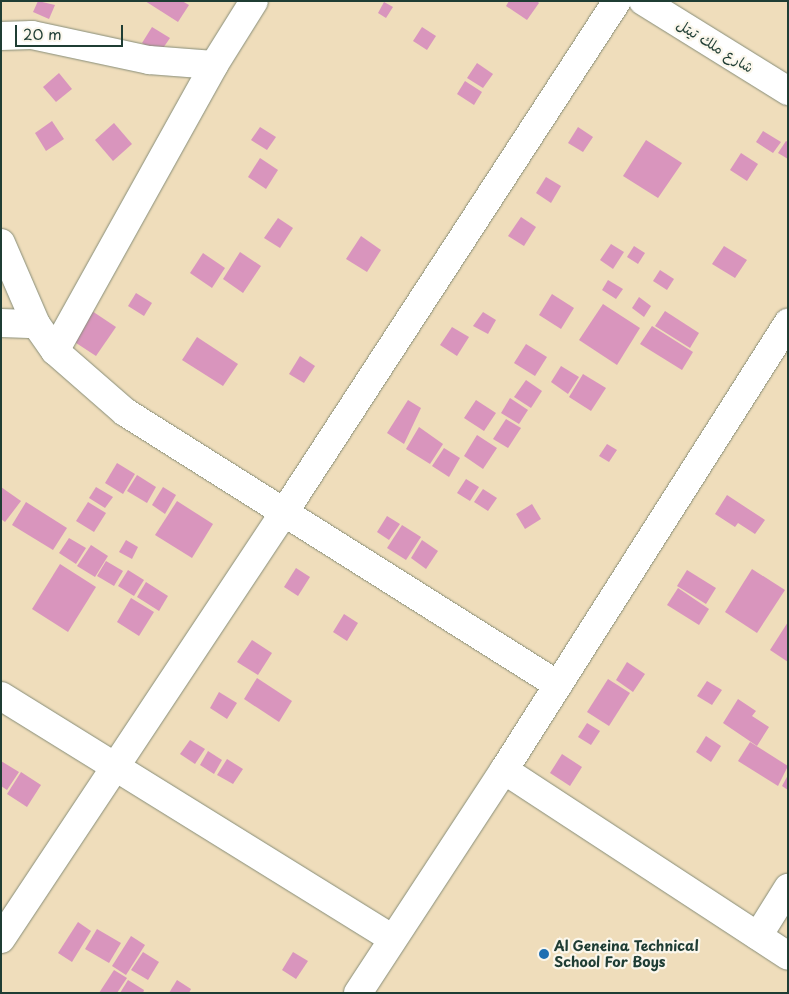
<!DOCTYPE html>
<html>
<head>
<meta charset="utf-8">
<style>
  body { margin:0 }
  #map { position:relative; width:789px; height:994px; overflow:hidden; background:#efddbb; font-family:"Playpen Sans","Playpen Sans Arabic",sans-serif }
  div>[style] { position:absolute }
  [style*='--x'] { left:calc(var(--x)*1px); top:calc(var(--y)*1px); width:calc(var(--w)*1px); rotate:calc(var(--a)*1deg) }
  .building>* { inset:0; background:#d995bd }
  .roads { filter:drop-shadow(0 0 1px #878d78) drop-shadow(0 0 1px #878d78) }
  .minor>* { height:28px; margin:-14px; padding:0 14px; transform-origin:14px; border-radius:14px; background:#fff }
  .secondary>* { height:28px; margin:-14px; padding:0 14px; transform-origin:14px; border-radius:14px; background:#fff }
  .dots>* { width:14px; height:14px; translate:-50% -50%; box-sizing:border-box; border:2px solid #fbf7ec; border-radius:50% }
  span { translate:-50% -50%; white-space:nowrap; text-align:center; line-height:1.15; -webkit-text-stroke:4.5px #fbf7ec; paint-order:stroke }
  .street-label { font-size:14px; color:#1f3d34 }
  .poi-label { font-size:14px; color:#1f3d34; font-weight:700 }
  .left { translate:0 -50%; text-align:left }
  .frame { position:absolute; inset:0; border:2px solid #1f3d34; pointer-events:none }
  .scale { position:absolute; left:15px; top:25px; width:108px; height:22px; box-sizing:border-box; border:2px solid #1f3d34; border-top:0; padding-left:6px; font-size:15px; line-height:18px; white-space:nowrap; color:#1f3d34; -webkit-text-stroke:4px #fbf7ec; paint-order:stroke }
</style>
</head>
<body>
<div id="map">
  <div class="building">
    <i style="clip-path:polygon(38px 1px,55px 5px,49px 19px,33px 12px)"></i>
    <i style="clip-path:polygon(145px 1px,182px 1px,189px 5px,178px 22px)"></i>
    <i style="clip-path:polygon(509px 1px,537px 1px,539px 3px,527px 20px,506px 6px)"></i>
    <i style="clip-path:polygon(384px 2px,393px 7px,386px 18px,378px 13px)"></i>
    <i style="clip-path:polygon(152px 27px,170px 38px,159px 54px,142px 43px)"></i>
    <i style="clip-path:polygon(422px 27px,436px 36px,427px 50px,413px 41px)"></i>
    <i style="clip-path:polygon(477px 63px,493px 74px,483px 88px,467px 78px)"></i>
    <i style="clip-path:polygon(59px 73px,72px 89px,56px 102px,43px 87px)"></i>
    <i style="clip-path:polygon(465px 81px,482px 92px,474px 105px,457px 94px)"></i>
    <i style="clip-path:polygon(52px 121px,64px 139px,46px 151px,35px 133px)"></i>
    <i style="clip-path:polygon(114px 123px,132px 144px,113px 161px,95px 140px)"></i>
    <i style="clip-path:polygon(260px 127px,276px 137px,267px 150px,251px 140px)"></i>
    <i style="clip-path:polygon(578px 127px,593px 137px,583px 152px,568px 143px)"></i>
    <i style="clip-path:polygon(763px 131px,781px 142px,773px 153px,756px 142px)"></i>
    <i style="clip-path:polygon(646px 140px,682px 163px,658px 198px,623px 176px)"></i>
    <i style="clip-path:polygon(786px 141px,788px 142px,788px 159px,778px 153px)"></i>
    <i style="clip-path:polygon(741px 153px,758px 164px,747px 181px,730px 170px)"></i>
    <i style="clip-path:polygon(260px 158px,278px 170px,266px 189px,248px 177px)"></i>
    <i style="clip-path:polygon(546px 177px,561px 186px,551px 203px,536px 193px)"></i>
    <i style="clip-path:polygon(521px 217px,536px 227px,524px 246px,508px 236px)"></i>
    <i style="clip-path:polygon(278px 218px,293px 228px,280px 248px,264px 238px)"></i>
    <i style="clip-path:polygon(361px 236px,381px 250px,367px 272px,346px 259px)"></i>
    <i style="clip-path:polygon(611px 244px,624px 252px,613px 269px,600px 260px)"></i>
    <i style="clip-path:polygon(634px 246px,645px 253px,638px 264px,627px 257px)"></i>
    <i style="clip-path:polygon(724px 246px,747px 260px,735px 278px,712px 264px)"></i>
    <i style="clip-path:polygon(240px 252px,261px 266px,243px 293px,223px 279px)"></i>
    <i style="clip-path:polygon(203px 253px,225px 268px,212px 288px,190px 273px)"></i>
    <i style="clip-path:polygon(660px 270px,674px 279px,667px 290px,653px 281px)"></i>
    <i style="clip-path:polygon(608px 280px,623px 289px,616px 299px,602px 290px)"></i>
    <i style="clip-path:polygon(136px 293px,152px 303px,144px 316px,128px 306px)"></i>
    <i style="clip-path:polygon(552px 294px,574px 308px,561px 329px,539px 315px)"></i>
    <i style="clip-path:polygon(639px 297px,651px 306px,644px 317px,632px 308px)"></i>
    <i style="clip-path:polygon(603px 304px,640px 328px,617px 365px,579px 340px)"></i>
    <i style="clip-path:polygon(86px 307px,116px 327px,96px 356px,67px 337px)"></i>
    <i style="clip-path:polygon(665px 311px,699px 333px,690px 348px,655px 326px)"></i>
    <i style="clip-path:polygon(483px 312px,496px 320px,488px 334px,473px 326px)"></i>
    <i style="clip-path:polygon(652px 326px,693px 352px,682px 370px,640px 344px)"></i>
    <i style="clip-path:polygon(452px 327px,469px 337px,457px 356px,440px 345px)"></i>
    <i style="clip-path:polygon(197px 337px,238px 364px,223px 386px,182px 360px)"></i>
    <i style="clip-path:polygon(526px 344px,547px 357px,535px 376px,514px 363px)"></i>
    <i style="clip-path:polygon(300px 356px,315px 366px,304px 383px,289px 374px)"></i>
    <i style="clip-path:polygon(561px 366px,579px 377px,568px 394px,551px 382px)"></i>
    <i style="clip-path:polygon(583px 374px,606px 388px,591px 411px,569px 397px)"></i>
    <i style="clip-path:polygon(526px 380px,542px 391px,531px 408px,514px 397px)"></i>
    <i style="clip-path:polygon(510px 398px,528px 410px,519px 424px,501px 413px)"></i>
    <i style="clip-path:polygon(408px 400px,421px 408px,404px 444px,387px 433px)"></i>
    <i style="clip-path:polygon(476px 400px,496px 413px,484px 431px,464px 418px)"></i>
    <i style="clip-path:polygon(506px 419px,521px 428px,508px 448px,493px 439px)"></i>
    <i style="clip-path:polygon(419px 427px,443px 444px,430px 464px,406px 449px)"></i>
    <i style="clip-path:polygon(477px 435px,497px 448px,483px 469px,464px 456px)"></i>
    <i style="clip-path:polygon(607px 444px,617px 450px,609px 462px,599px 456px)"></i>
    <i style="clip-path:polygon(444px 448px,460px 458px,449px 477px,432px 466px)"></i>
    <i style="clip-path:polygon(117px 463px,135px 474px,123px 494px,105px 483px)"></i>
    <i style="clip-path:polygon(137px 475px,156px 487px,147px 503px,127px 491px)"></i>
    <i style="clip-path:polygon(466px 479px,479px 487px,470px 501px,457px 493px)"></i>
    <i style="clip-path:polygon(1px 487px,21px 501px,5px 522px,1px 519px)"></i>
    <i style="clip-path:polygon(96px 487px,113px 497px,105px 508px,89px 498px)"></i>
    <i style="clip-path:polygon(163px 487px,176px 495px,165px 514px,152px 505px)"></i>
    <i style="clip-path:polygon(483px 489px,497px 498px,488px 511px,474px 502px)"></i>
    <i style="clip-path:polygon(727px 495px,765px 520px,755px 534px,738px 523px,735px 527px,715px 514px)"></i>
    <i style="clip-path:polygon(177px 501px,213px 524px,192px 558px,155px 535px)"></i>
    <i style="clip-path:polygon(26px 502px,67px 528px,53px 550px,12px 525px)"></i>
    <i style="clip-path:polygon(88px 502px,106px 513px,94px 532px,76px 521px)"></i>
    <i style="clip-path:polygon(532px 504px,541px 519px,525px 529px,516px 514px)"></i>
    <i style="clip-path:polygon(387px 516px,400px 524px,389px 540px,377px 532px)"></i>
    <i style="clip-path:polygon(402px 525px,421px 537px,406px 560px,387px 548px)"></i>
    <i style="clip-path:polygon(69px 538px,86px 548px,76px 564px,59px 553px)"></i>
    <i style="clip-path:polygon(126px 540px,138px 547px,132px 559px,119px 552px)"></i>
    <i style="clip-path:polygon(422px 540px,438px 551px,426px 569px,411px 558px)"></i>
    <i style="clip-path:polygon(91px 545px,108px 556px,95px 577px,77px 566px)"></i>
    <i style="clip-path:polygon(106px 561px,123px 571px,114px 586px,97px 576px)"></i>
    <i style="clip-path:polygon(60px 564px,96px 587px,68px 632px,32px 609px)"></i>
    <i style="clip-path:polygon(296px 568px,310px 577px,298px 596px,284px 587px)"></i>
    <i style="clip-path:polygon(752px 569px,785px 590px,757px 633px,725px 612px)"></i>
    <i style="clip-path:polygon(128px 570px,144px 580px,134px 596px,118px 586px)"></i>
    <i style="clip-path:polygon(687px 570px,716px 588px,706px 604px,677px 586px)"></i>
    <i style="clip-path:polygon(146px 582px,168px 596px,159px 611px,137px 597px)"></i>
    <i style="clip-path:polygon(678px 588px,709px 609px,699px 625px,667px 605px)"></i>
    <i style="clip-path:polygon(131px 598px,154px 612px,139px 636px,117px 622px)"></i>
    <i style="clip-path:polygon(344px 614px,358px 623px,347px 641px,333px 632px)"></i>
    <i style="clip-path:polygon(788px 622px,788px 662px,770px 650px)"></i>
    <i style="clip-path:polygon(252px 640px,272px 653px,258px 675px,237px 662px)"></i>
    <i style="clip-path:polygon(627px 662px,645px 674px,633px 692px,616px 680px)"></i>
    <i style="clip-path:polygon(257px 678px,292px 701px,279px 722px,244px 699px)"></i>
    <i style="clip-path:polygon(608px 679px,630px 693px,609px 726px,587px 712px)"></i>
    <i style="clip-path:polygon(707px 681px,722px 690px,712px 705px,697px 696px)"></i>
    <i style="clip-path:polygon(219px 692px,237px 703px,227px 719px,210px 708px)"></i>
    <i style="clip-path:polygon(738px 699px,756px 711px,752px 716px,769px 727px,757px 746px,723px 723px)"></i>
    <i style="clip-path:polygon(587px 723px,600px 731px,591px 745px,578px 737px)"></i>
    <i style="clip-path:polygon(706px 736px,721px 746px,711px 762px,696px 752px)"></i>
    <i style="clip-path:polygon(190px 740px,205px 749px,195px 764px,180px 754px)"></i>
    <i style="clip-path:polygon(750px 742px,788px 766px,778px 786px,738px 761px)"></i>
    <i style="clip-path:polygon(208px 751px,222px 760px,214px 774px,200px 765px)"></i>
    <i style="clip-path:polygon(562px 754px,582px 767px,570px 786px,550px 773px)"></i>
    <i style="clip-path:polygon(227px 759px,243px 769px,233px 784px,217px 775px)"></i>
    <i style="clip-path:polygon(1px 761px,19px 772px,7px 790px,1px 786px)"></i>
    <i style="clip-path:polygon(21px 772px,41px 785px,27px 807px,7px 794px)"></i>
    <i style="clip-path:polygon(788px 775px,788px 790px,782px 786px)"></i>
    <i style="clip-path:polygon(78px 922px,91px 931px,72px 962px,58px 953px)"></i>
    <i style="clip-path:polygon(97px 929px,121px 943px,109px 963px,85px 949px)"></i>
    <i style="clip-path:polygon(131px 936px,145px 945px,126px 975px,112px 966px)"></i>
    <i style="clip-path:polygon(143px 952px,159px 962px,148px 980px,131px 970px)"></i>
    <i style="clip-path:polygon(293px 952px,308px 961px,296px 979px,282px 970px)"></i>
    <i style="clip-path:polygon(114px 970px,127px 978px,117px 993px,99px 993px)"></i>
    <i style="clip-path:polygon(128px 980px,144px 990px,143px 993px,120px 993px)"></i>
    <i style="clip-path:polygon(177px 980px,191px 989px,189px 993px,169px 993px)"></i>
  </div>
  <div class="roads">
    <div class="minor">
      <i style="--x:1;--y:36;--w:31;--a:-2"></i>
      <i style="--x:32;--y:35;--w:120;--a:12.1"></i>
      <i style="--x:149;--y:60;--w:65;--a:4.4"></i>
      <i style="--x:1;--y:243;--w:88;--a:66.6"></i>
      <i style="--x:36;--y:324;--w:33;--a:55"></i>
      <i style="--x:55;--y:351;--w:93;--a:41.1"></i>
      <i style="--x:125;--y:412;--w:512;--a:32.23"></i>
      <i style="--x:1;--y:323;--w:35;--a:2"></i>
      <i style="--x:55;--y:351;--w:327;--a:-60.9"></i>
      <i style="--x:214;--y:65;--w:75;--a:-58"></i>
      <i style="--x:1;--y:696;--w:461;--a:31.8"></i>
      <i style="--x:504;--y:770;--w:339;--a:33.2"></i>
      <i style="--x:758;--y:936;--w:57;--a:-58"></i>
      <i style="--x:1;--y:939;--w:514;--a:-56.43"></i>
      <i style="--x:285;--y:511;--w:609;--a:-56.94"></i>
      <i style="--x:358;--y:993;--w:267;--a:-56.8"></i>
      <i style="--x:504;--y:770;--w:530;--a:-57.57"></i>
    </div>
    <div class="secondary">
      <i style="--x:643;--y:1;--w:171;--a:31.8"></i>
    </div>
  </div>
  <div class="dots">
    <i style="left:544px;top:954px;background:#1f6fb2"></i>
  </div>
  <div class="street-label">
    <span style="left:715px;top:46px;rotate:32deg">شارع ملك تيتل</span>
  </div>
  <div class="poi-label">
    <span class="left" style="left:554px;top:954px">Al Geneina Technical<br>School For Boys</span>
  </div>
  <div class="frame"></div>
  <div class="scale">20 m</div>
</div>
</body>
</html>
